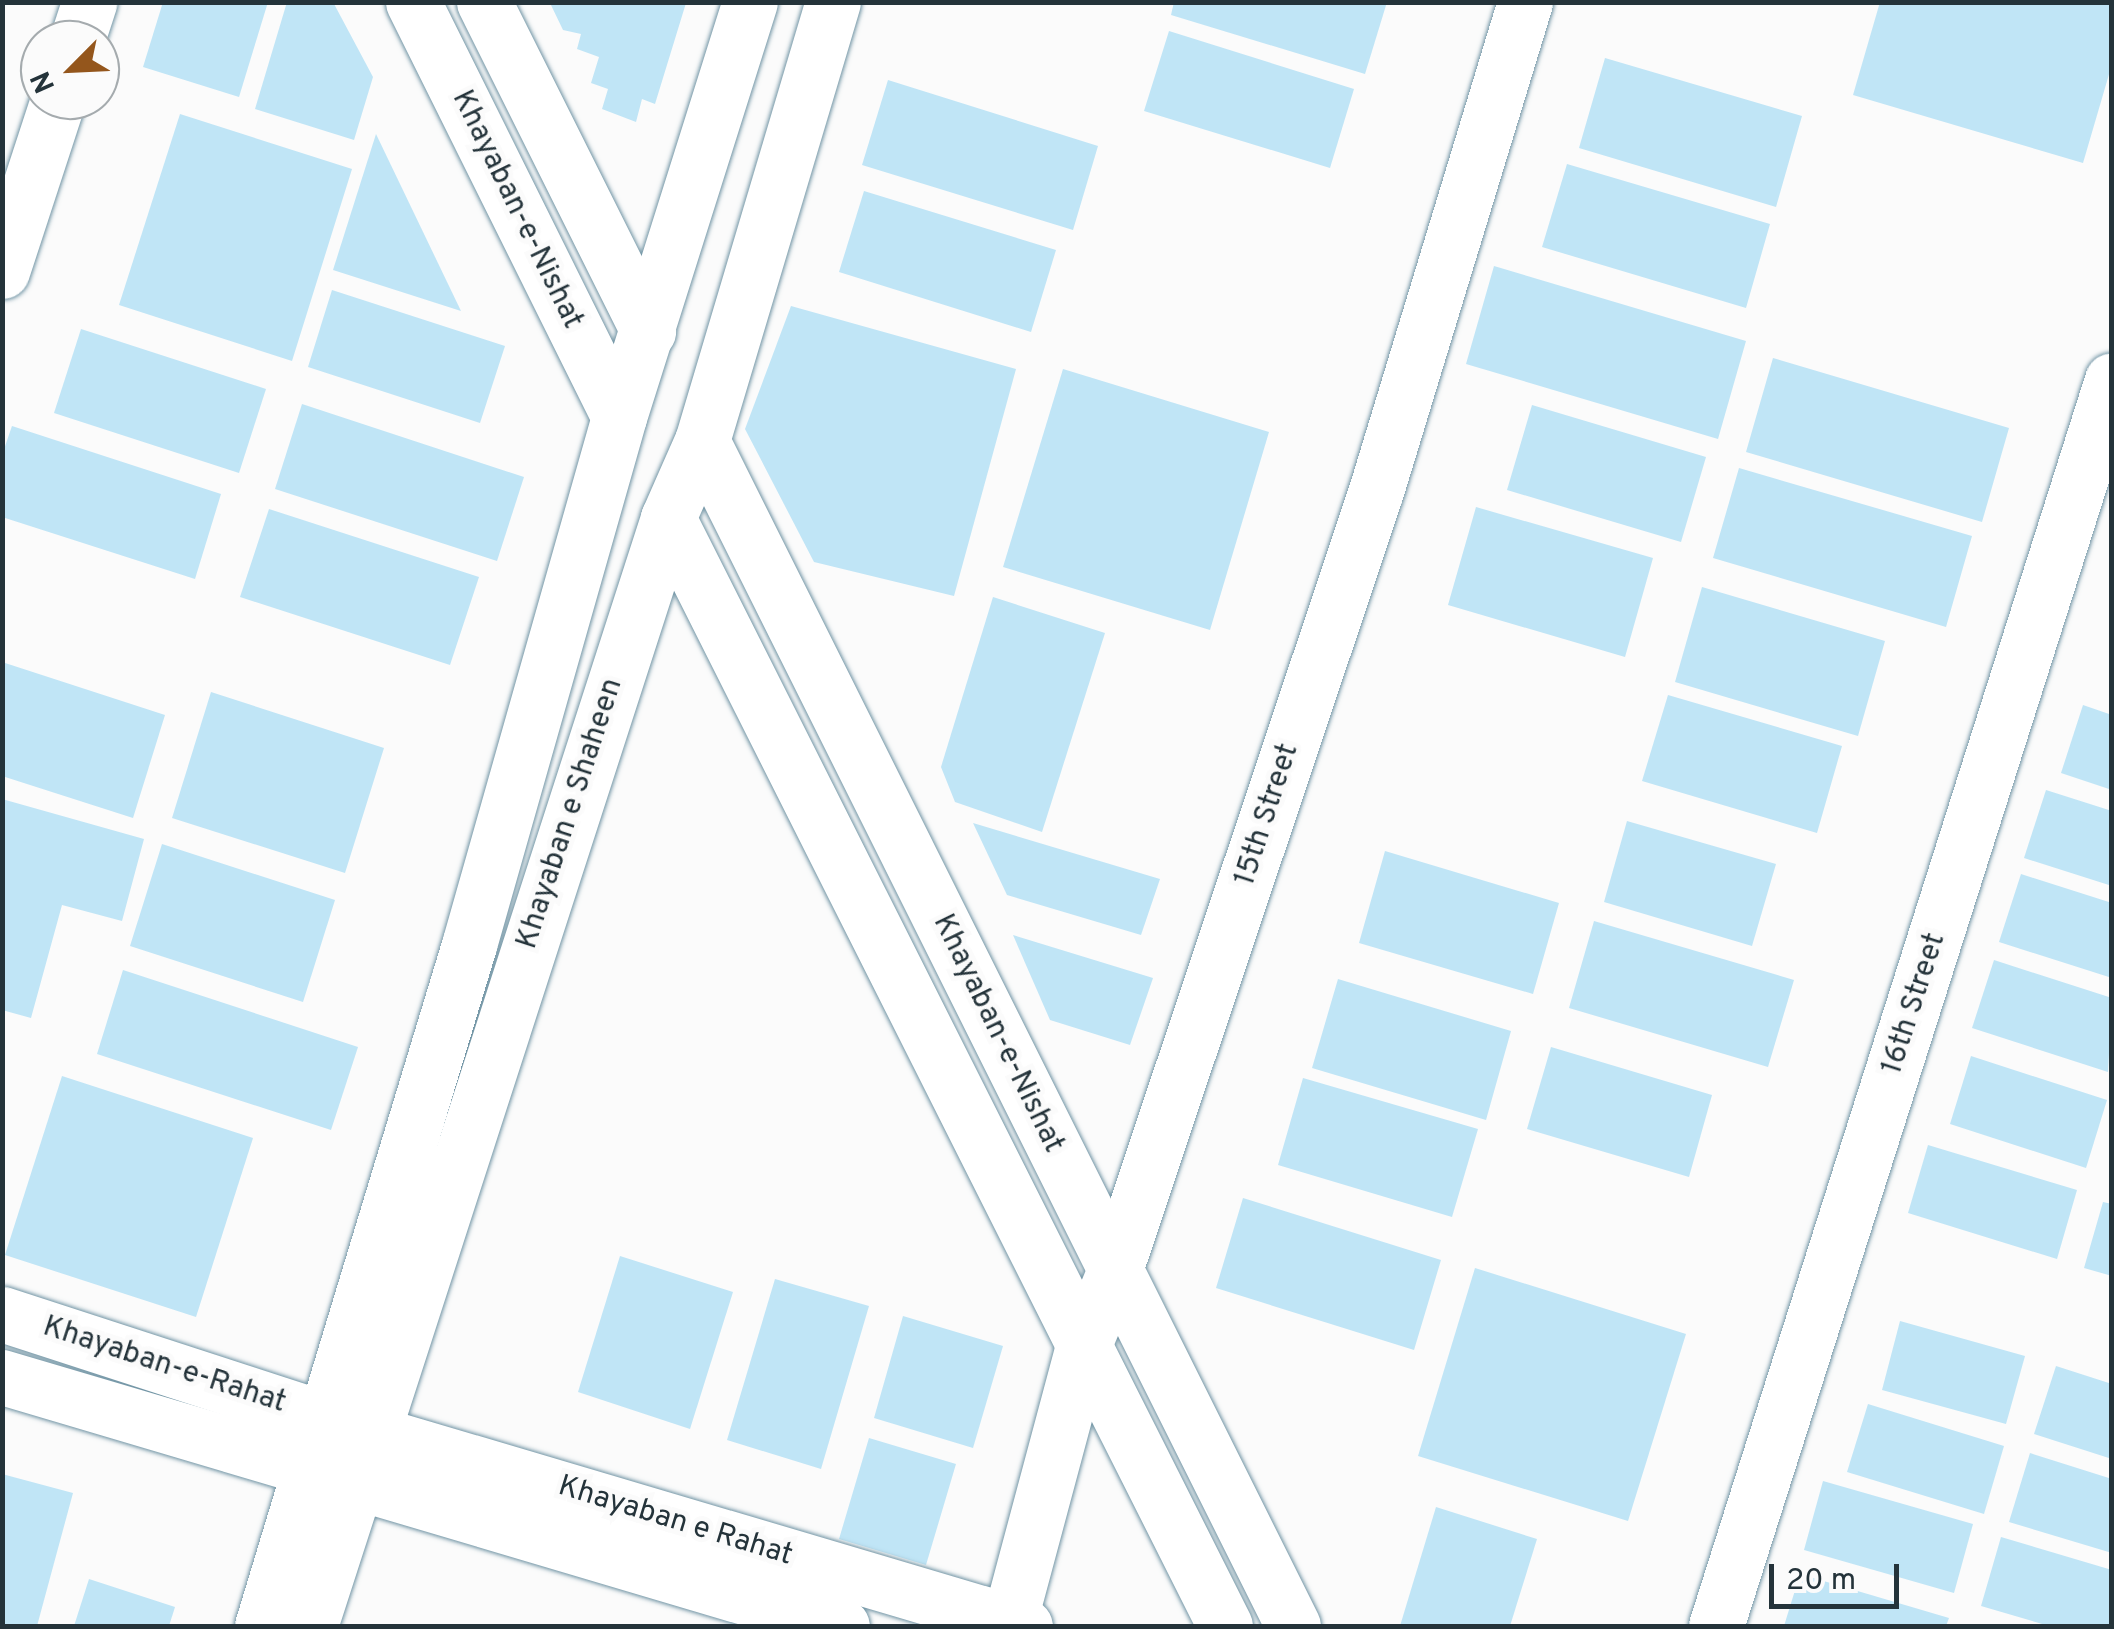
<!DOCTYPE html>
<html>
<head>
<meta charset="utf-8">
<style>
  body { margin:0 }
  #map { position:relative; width:2114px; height:1629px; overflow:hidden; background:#fbfbfb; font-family:Overpass,sans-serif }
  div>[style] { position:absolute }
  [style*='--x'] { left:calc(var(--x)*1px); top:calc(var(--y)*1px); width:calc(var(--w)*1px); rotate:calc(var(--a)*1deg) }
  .building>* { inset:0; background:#c0e5f6 }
  .roads { filter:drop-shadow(0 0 2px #7295a5) drop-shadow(0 0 2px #7295a5) }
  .minor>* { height:55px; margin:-27.5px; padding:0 27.5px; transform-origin:27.5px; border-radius:27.5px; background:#fff }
  .major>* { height:55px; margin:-27.5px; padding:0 27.5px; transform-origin:27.5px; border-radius:27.5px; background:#fff }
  span { translate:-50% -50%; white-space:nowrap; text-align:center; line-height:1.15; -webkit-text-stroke:10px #fbfbfb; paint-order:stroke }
  .street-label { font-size:30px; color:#24333a }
  .frame { position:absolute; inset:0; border:5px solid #24333a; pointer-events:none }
  .north { position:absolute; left:20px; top:20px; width:100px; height:100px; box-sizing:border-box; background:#fbfbfb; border:2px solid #a5abae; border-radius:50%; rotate:246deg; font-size:28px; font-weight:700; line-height:40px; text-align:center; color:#24333a }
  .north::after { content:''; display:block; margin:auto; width:35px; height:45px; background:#94561c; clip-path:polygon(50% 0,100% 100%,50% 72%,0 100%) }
  .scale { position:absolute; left:1769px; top:1564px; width:130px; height:45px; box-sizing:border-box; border:5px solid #24333a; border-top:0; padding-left:12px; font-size:30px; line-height:35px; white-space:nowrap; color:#24333a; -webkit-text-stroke:8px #fbfbfb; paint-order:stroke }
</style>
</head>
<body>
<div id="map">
  <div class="building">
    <i style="clip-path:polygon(163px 2px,268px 2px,239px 97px,143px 67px)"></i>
    <i style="clip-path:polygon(287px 2px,333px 2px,373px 77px,354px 140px,255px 109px)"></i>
    <i style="clip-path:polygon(1174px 2px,1387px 2px,1365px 74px,1171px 15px)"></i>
    <i style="clip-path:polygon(1880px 2px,2112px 2px,2112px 64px,2083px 163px,1853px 95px)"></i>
    <i style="clip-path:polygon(550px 3px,686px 3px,655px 104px,642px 99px,636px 122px,602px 109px,608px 89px,591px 83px,599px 57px,577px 49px,581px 34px,563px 30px)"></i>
    <i style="clip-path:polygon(1169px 31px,1354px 89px,1330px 168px,1144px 111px)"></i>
    <i style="clip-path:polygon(1605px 58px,1802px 116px,1776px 207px,1579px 148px)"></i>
    <i style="clip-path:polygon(888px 80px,1098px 146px,1073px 230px,862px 165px)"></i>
    <i style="clip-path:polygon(180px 114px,352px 169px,292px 361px,119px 305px)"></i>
    <i style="clip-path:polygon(376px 134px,461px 311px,333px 270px)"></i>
    <i style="clip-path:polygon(1567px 164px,1770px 224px,1746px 308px,1542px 247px)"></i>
    <i style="clip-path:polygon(864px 191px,1056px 250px,1031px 332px,839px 272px)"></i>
    <i style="clip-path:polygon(1494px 266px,1746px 341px,1718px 439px,1466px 364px)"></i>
    <i style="clip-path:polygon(332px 290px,505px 346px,480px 423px,308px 367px)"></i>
    <i style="clip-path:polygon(791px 306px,1016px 369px,954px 596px,814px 562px,745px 429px)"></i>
    <i style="clip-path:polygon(81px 329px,266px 389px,239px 473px,54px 413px)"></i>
    <i style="clip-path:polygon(1773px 358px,2009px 428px,1982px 522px,1746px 452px)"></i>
    <i style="clip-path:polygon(1063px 369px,1269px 432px,1210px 630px,1003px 567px)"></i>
    <i style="clip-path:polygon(302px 404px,524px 477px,497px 561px,275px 489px)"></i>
    <i style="clip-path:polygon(1532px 405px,1706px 457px,1681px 542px,1507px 490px)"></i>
    <i style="clip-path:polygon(12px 426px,221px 494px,195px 579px,2px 517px,2px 455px)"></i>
    <i style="clip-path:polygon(1739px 468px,1972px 536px,1946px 627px,1713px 558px)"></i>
    <i style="clip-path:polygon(1476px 507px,1653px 558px,1625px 657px,1448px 605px)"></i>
    <i style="clip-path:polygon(269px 509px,479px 577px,450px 665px,240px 597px)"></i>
    <i style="clip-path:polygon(1702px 587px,1885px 641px,1858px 736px,1675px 682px)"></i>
    <i style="clip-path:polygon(993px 597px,1105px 633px,1042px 832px,955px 802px,941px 767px)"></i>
    <i style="clip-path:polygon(2px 662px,165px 715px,133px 818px,2px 776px)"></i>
    <i style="clip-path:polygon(211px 692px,384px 748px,345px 873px,172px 818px)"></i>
    <i style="clip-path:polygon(1668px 695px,1842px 746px,1817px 833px,1642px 781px)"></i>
    <i style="clip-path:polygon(2083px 705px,2112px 715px,2112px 790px,2061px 773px)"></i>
    <i style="clip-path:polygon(2046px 790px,2112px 811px,2112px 886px,2024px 858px)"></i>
    <i style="clip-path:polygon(2px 799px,144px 839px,122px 921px,62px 905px,31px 1018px,2px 1010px)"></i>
    <i style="clip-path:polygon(1627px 821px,1776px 864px,1752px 946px,1604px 902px)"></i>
    <i style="clip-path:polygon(973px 823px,1160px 879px,1141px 935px,1007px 895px)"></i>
    <i style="clip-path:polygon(162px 844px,335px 900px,303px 1002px,130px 946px)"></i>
    <i style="clip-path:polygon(1385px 851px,1559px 903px,1533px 994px,1359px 943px)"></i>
    <i style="clip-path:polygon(2021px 874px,2112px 903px,2112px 978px,1999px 942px)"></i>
    <i style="clip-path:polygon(1594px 921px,1794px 980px,1768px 1067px,1569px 1008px)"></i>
    <i style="clip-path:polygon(1013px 935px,1153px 978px,1130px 1045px,1050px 1020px)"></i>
    <i style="clip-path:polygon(1994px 960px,2112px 998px,2108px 1072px,1972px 1028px)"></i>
    <i style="clip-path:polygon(123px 970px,358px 1047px,331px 1130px,97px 1054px)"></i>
    <i style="clip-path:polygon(1338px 979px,1511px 1031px,1486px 1120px,1312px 1068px)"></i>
    <i style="clip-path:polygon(1551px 1047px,1712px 1095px,1689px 1177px,1527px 1129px)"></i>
    <i style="clip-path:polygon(1971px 1056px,2107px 1100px,2086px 1168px,1950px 1124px)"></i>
    <i style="clip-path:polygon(62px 1076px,253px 1138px,196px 1317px,5px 1255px)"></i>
    <i style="clip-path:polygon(1303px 1078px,1478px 1129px,1452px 1217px,1278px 1165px)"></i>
    <i style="clip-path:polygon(1928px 1145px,2077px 1190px,2057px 1259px,1908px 1213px)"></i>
    <i style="clip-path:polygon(1243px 1198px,1441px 1260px,1414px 1350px,1216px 1288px)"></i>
    <i style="clip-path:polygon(2103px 1202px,2112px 1204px,2112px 1276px,2084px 1268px)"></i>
    <i style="clip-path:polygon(620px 1256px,733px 1292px,690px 1429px,578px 1392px)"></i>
    <i style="clip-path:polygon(1475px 1268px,1686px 1334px,1628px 1521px,1418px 1456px)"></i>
    <i style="clip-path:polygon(775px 1279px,869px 1306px,821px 1469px,727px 1440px)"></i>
    <i style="clip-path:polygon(903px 1316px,1003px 1346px,973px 1448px,874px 1418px)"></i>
    <i style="clip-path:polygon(1900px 1321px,2025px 1356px,2006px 1424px,1882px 1390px)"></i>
    <i style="clip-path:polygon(2056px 1366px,2112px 1384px,2112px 1459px,2034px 1434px)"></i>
    <i style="clip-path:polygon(1868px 1404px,2004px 1446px,1984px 1514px,1847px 1472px)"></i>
    <i style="clip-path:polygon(869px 1438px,956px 1464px,926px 1565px,839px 1539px)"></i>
    <i style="clip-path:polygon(2030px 1453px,2112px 1479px,2112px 1553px,2009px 1522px)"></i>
    <i style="clip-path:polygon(2px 1474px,73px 1493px,37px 1626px,2px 1626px)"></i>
    <i style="clip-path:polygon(1823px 1481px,1973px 1524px,1954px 1593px,1804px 1550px)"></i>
    <i style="clip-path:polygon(1436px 1507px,1537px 1539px,1510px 1626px,1400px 1626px)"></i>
    <i style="clip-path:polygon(2001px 1537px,2112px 1570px,2112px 1626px,2049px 1626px,1981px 1606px)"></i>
    <i style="clip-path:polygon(1800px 1574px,1949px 1618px,1946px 1626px,1784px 1626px)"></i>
    <i style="clip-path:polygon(89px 1579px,175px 1607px,169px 1626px,74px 1626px)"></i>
  </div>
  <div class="roads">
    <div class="minor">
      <i style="--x:413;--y:2;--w:463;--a:63.6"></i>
      <i style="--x:484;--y:2;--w:368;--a:63.5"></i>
      <i style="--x:77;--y:40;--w:40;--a:-72"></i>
      <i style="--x:2;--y:271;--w:180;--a:-71.9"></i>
      <i style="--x:702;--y:441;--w:1324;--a:63.49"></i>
      <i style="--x:668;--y:518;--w:1240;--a:63.31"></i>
      <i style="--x:2;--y:1314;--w:341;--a:18"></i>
      <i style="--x:326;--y:1419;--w:729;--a:16.5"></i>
      <i style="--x:2;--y:1377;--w:876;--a:16.51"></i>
      <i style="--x:1008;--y:1626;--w:287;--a:-75"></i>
      <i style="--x:1082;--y:1349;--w:86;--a:-67.3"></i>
      <i style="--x:1115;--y:1270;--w:822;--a:-71.48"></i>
      <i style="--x:1376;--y:491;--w:511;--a:-73.05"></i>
      <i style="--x:1716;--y:1626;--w:1307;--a:-72.37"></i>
    </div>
    <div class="major">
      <i style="--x:262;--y:1626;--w:712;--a:-73.09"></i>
      <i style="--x:469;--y:945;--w:549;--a:-74.14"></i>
      <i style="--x:619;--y:417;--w:435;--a:-72.5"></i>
      <i style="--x:310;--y:1626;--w:1164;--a:-72.09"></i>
      <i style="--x:668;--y:518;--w:84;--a:-66.2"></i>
      <i style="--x:702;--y:441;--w:458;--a:-73.4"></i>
    </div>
  </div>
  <div class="street-label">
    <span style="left:516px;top:210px;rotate:64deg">Khayaban-e-Nishat</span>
    <span style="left:571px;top:814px;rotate:-72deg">Khayaban e Shaheen</span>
    <span style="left:1268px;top:815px;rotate:-72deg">15th Street</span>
    <span style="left:1915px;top:1004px;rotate:-72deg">16th Street</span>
    <span style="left:997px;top:1034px;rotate:64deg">Khayaban-e-Nishat</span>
    <span style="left:164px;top:1366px;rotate:18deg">Khayaban-e-Rahat</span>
    <span style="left:675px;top:1522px;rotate:17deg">Khayaban e Rahat</span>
  </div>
  <div class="frame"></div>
  <div class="north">N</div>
  <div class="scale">20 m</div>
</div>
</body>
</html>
